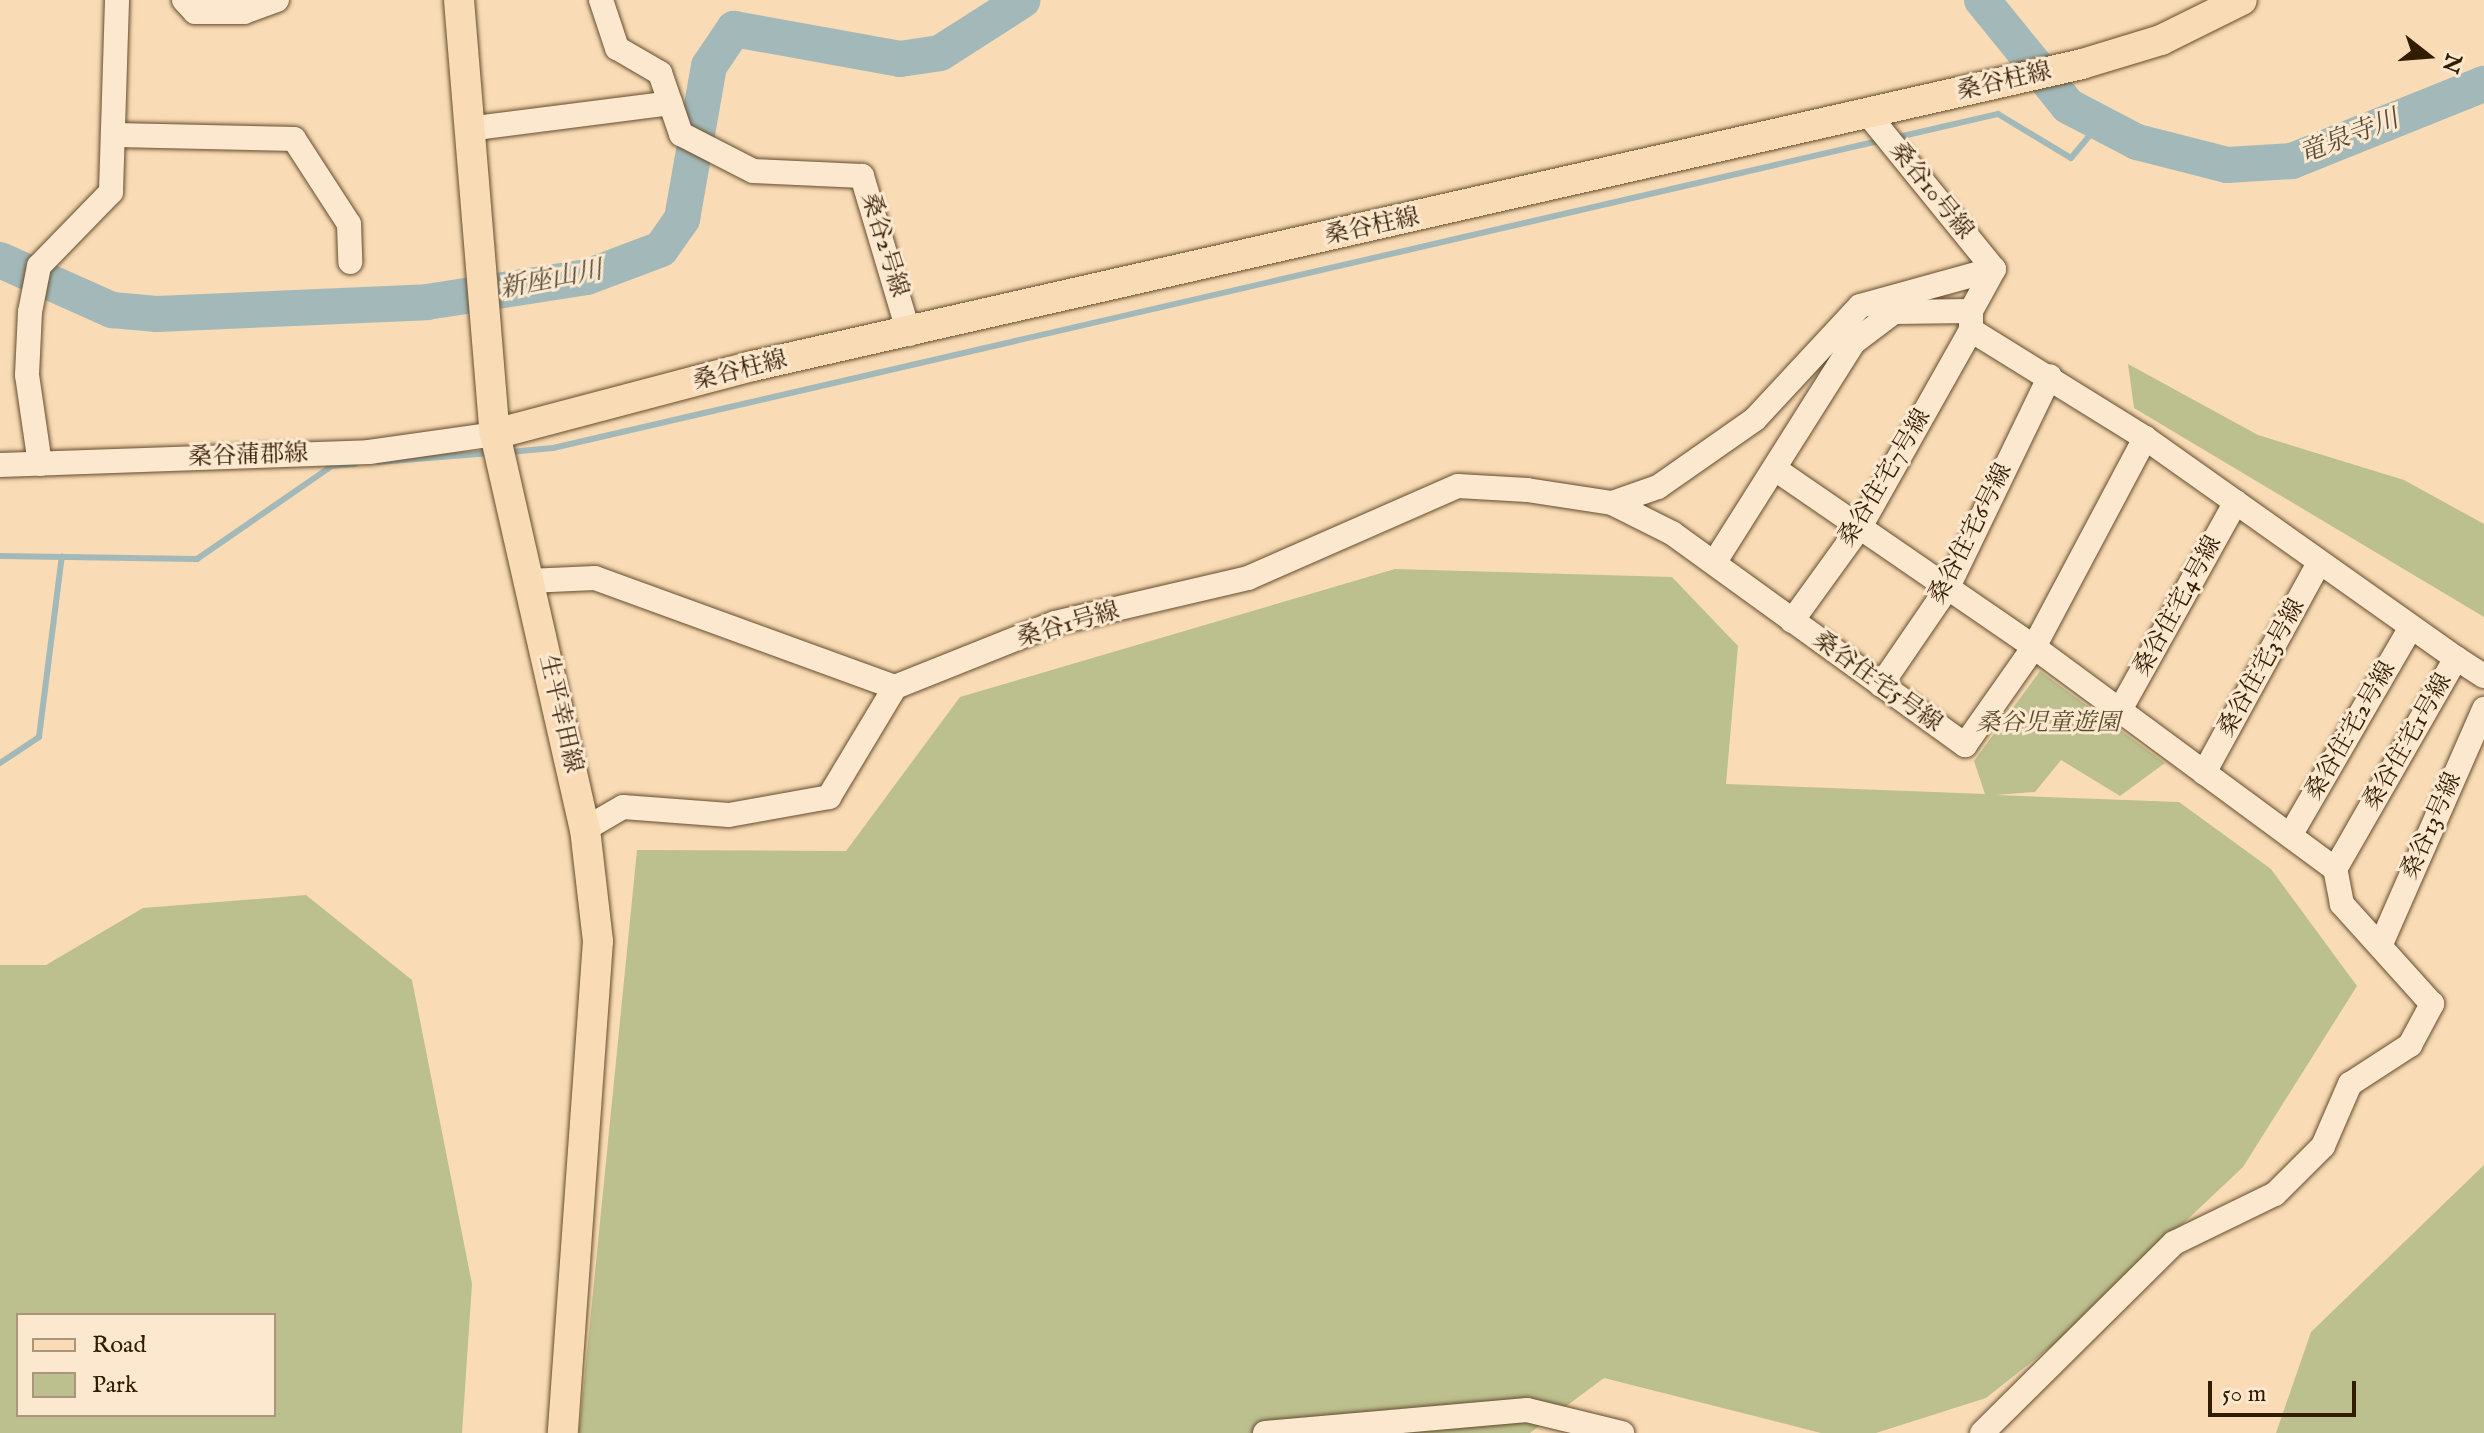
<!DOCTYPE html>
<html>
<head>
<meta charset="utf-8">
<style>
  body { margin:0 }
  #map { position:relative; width:2484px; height:1433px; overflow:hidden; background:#f9dcb5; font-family:"IM FELL English","Noto Serif JP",serif }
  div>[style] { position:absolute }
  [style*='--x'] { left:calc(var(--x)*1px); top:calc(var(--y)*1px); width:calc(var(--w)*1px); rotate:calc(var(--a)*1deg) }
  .green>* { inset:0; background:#bcc08e }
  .stream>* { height:6px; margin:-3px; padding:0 3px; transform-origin:3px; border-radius:3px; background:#a3b9b9 }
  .river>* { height:36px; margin:-18px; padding:0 18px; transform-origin:18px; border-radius:18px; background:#a3b9b9 }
  .roads { filter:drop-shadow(0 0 2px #644c2d) drop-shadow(0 0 2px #644c2d) }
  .minor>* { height:24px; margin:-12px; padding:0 12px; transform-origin:12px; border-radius:12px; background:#fbe8cf }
  .major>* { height:30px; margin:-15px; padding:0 15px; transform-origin:15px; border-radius:15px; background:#f9dcb5 }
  span { translate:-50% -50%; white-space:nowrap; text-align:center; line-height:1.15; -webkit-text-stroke:6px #fbe8cf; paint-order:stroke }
  .street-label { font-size:24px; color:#321c00 }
  .park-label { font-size:24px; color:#5b4d2b; font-style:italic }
  .water-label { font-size:26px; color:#544b38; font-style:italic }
  .legend { position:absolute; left:16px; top:1313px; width:260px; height:104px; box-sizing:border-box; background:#fbe8cf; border:2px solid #ab967c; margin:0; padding:10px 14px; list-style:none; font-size:24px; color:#321c00 }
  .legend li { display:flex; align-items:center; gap:16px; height:40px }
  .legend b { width:40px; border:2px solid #ab967c }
  .north { position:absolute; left:2388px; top:16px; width:80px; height:80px; -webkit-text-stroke:6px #fbe8cf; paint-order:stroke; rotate:107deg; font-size:22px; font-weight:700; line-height:32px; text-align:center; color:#321c00 }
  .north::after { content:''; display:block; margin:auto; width:28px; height:36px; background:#321c00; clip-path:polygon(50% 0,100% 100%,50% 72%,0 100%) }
  .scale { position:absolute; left:2208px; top:1381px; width:148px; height:36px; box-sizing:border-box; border:4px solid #321c00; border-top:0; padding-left:10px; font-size:24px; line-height:28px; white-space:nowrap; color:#321c00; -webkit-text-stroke:6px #fbe8cf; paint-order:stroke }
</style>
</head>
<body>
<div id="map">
  <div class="green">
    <i style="clip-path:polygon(2128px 364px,2258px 435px,2404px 480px,2484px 524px,2484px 617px,2134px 408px)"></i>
    <i style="clip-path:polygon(1395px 569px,1672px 577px,1738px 646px,1726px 784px,1985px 794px,1974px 761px,2040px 671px,2165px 763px,2120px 796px,2061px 760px,2035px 792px,1996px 795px,2179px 802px,2271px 869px,2357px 986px,2243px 1167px,2063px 1337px,1986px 1398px,1876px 1433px,1821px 1433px,1604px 1378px,1530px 1433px,579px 1433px,637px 850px,846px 851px,960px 697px)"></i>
    <i style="clip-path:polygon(evenodd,306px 895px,412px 980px,472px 1284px,462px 1433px,0 1433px,0 965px,46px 965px,143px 908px,306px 895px,18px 1315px,274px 1315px,274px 1415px,18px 1415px,18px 1315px)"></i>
    <i style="clip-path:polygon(2484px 1165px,2484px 1433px,2276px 1433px,2311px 1332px)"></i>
  </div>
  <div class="stream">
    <i style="--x:1894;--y:138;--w:107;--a:-13"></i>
    <i style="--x:1998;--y:114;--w:85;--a:31.1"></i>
    <i style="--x:2071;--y:158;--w:45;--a:-50.4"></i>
    <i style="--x:510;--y:452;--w:43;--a:-5.3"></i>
    <i style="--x:553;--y:448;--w:1365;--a:-13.04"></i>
    <i style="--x:378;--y:462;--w:113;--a:-4.6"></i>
    <i style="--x:0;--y:556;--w:197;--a:0.9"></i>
    <i style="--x:197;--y:559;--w:164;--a:-34.6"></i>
    <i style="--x:332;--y:466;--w:23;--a:-5"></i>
    <i style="--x:0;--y:763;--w:47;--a:-33.7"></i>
    <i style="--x:39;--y:737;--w:182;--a:-82.8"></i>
  </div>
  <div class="river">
    <i style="--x:1982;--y:0;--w:136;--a:50.9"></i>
    <i style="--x:2068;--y:106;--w:78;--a:27.6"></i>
    <i style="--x:2137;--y:142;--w:93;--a:14.3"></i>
    <i style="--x:2227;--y:165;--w:65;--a:-3.5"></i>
    <i style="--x:2292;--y:161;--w:207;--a:-21.9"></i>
    <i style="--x:0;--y:260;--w:123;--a:24.1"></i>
    <i style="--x:112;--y:310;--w:45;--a:5.1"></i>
    <i style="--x:157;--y:314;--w:270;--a:-2.5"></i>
    <i style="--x:427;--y:302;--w:162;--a:-8.9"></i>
    <i style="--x:587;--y:277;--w:79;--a:-20.7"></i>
    <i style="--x:661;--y:249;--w:37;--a:-55"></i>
    <i style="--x:682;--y:219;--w:155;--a:-80"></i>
    <i style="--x:709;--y:66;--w:45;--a:-56"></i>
    <i style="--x:734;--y:29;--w:169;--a:10.2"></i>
    <i style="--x:900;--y:59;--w:40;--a:-8.5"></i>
    <i style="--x:940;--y:53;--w:98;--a:-32.6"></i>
  </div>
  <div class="roads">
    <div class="minor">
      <i style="--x:184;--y:0;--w:16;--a:47"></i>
      <i style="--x:195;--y:12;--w:49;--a:0"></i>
      <i style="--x:244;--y:12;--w:35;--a:-20"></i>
      <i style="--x:601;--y:0;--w:51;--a:71.6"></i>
      <i style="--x:617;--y:48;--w:50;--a:30.2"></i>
      <i style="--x:660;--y:73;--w:65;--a:71"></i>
      <i style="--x:681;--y:134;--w:81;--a:27.2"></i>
      <i style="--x:753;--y:171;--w:109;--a:2.6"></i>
      <i style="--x:862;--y:176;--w:165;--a:73.4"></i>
      <i style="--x:1867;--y:113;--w:201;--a:50.9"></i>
      <i style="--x:468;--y:129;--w:204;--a:-7.3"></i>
      <i style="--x:117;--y:135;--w:177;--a:1.3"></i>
      <i style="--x:294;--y:139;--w:101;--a:57.1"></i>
      <i style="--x:349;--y:224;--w:38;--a:88"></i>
      <i style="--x:1994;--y:269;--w:48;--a:118.7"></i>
      <i style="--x:1971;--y:311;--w:19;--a:90"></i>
      <i style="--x:1971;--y:330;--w:205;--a:31.8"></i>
      <i style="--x:2145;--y:438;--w:381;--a:35.3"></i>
      <i style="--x:2456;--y:658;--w:243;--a:119.8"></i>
      <i style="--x:40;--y:464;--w:90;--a:-98.3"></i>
      <i style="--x:27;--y:375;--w:63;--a:-87.3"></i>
      <i style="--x:30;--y:312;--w:47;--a:-78.9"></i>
      <i style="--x:39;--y:266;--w:103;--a:-45.8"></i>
      <i style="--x:111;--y:192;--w:192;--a:-88.2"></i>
      <i style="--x:0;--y:465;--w:369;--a:-2"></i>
      <i style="--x:369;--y:452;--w:127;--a:-8.1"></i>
      <i style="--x:1775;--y:469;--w:314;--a:34.5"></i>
      <i style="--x:2034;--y:647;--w:374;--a:36.4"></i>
      <i style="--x:1612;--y:503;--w:49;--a:-19.2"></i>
      <i style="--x:1658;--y:487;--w:118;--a:-35"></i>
      <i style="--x:1755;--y:419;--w:154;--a:-47.1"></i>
      <i style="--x:1860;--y:306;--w:139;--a:-15.4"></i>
      <i style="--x:1716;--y:560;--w:257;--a:-57.7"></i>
      <i style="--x:1853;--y:343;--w:51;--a:-37.1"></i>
      <i style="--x:1894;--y:312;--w:77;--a:-0.7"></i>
      <i style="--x:528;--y:581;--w:67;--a:-2.6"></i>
      <i style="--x:595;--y:578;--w:319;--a:20"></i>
      <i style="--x:895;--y:687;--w:172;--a:-21.8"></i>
      <i style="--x:1055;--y:623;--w:198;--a:-13.1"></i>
      <i style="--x:1248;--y:578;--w:229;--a:-23.7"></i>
      <i style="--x:1458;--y:486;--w:69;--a:3.3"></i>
      <i style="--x:1527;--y:490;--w:86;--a:8.7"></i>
      <i style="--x:1612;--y:503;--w:67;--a:26.6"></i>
      <i style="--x:1672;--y:533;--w:362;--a:35.9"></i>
      <i style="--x:1965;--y:745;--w:120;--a:-54.9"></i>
      <i style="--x:2034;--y:647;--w:237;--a:-62"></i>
      <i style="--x:1792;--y:621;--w:116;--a:-54.1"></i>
      <i style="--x:1860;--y:527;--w:226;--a:-60.6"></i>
      <i style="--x:2456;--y:658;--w:33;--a:33"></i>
      <i style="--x:1881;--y:685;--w:119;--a:-55.6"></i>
      <i style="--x:1948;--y:587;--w:234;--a:-64.2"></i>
      <i style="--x:2120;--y:710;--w:238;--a:-60.9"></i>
      <i style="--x:2204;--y:773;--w:239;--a:-61.3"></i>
      <i style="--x:585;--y:829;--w:44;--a:-30.1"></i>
      <i style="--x:623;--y:807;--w:106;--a:4.3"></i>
      <i style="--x:729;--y:815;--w:102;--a:-10.2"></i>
      <i style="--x:829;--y:797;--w:128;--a:-59"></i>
      <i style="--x:2291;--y:834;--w:239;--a:-59.9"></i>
      <i style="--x:2381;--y:944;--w:257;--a:-66.3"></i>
      <i style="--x:1265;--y:1433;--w:263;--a:-5"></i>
      <i style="--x:1527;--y:1410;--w:98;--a:13.6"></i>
      <i style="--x:1982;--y:1433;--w:270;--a:-44.7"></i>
      <i style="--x:2174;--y:1243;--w:112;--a:-25.9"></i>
      <i style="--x:2275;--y:1194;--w:68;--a:-45"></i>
      <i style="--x:2323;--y:1146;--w:68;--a:-66.5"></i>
      <i style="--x:2350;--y:1084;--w:72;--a:-33"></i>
      <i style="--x:2410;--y:1045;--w:47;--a:-61.8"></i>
      <i style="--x:2432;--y:1004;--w:135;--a:-132"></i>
      <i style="--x:2342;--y:904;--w:36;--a:-101"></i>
    </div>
    <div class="major">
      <i style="--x:459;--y:0;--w:435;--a:85.3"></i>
      <i style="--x:495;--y:434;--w:405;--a:77.2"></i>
      <i style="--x:585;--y:829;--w:113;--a:83.4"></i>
      <i style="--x:598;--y:941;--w:493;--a:94.1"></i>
      <i style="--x:495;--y:434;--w:267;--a:-14.8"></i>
      <i style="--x:753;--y:366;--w:1363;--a:-12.8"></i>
      <i style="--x:2082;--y:64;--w:83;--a:-16.9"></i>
      <i style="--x:2161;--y:40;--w:90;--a:-26.3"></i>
    </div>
  </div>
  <div class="street-label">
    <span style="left:2004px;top:82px;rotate:-13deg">桑谷柱線</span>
    <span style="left:1931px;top:191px;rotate:51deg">桑谷10号線</span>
    <span style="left:1372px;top:227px;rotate:-12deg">桑谷柱線</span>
    <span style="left:884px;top:245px;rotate:73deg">桑谷2号線</span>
    <span style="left:740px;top:371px;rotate:-14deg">桑谷柱線</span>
    <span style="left:248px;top:456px;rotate:-2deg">桑谷蒲郡線</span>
    <span style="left:1885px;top:478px;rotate:-59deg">桑谷住宅7号線</span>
    <span style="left:1971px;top:534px;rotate:-63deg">桑谷住宅6号線</span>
    <span style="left:2178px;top:606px;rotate:-61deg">桑谷住宅4号線</span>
    <span style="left:1068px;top:625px;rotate:-16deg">桑谷1号線</span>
    <span style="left:2262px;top:668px;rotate:-61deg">桑谷住宅3号線</span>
    <span style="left:1877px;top:682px;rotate:36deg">桑谷住宅5号線</span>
    <span style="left:560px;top:714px;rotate:77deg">生平幸田線</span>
    <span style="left:2351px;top:731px;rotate:-60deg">桑谷住宅2号線</span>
    <span style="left:2408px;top:742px;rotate:-60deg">桑谷住宅1号線</span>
    <span style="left:2432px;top:826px;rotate:-66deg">桑谷13号線</span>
  </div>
  <div class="park-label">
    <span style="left:2048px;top:724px">桑谷児童遊園</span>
  </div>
  <div class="water-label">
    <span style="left:2349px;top:137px;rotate:-21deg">竜泉寺川</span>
    <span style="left:551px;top:280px;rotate:-11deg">新座山川</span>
  </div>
  <ul class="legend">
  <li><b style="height:10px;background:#f9dcb5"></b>Road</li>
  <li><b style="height:22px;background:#bcc08e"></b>Park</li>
  </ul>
  <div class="north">N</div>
  <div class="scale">50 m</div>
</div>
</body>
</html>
